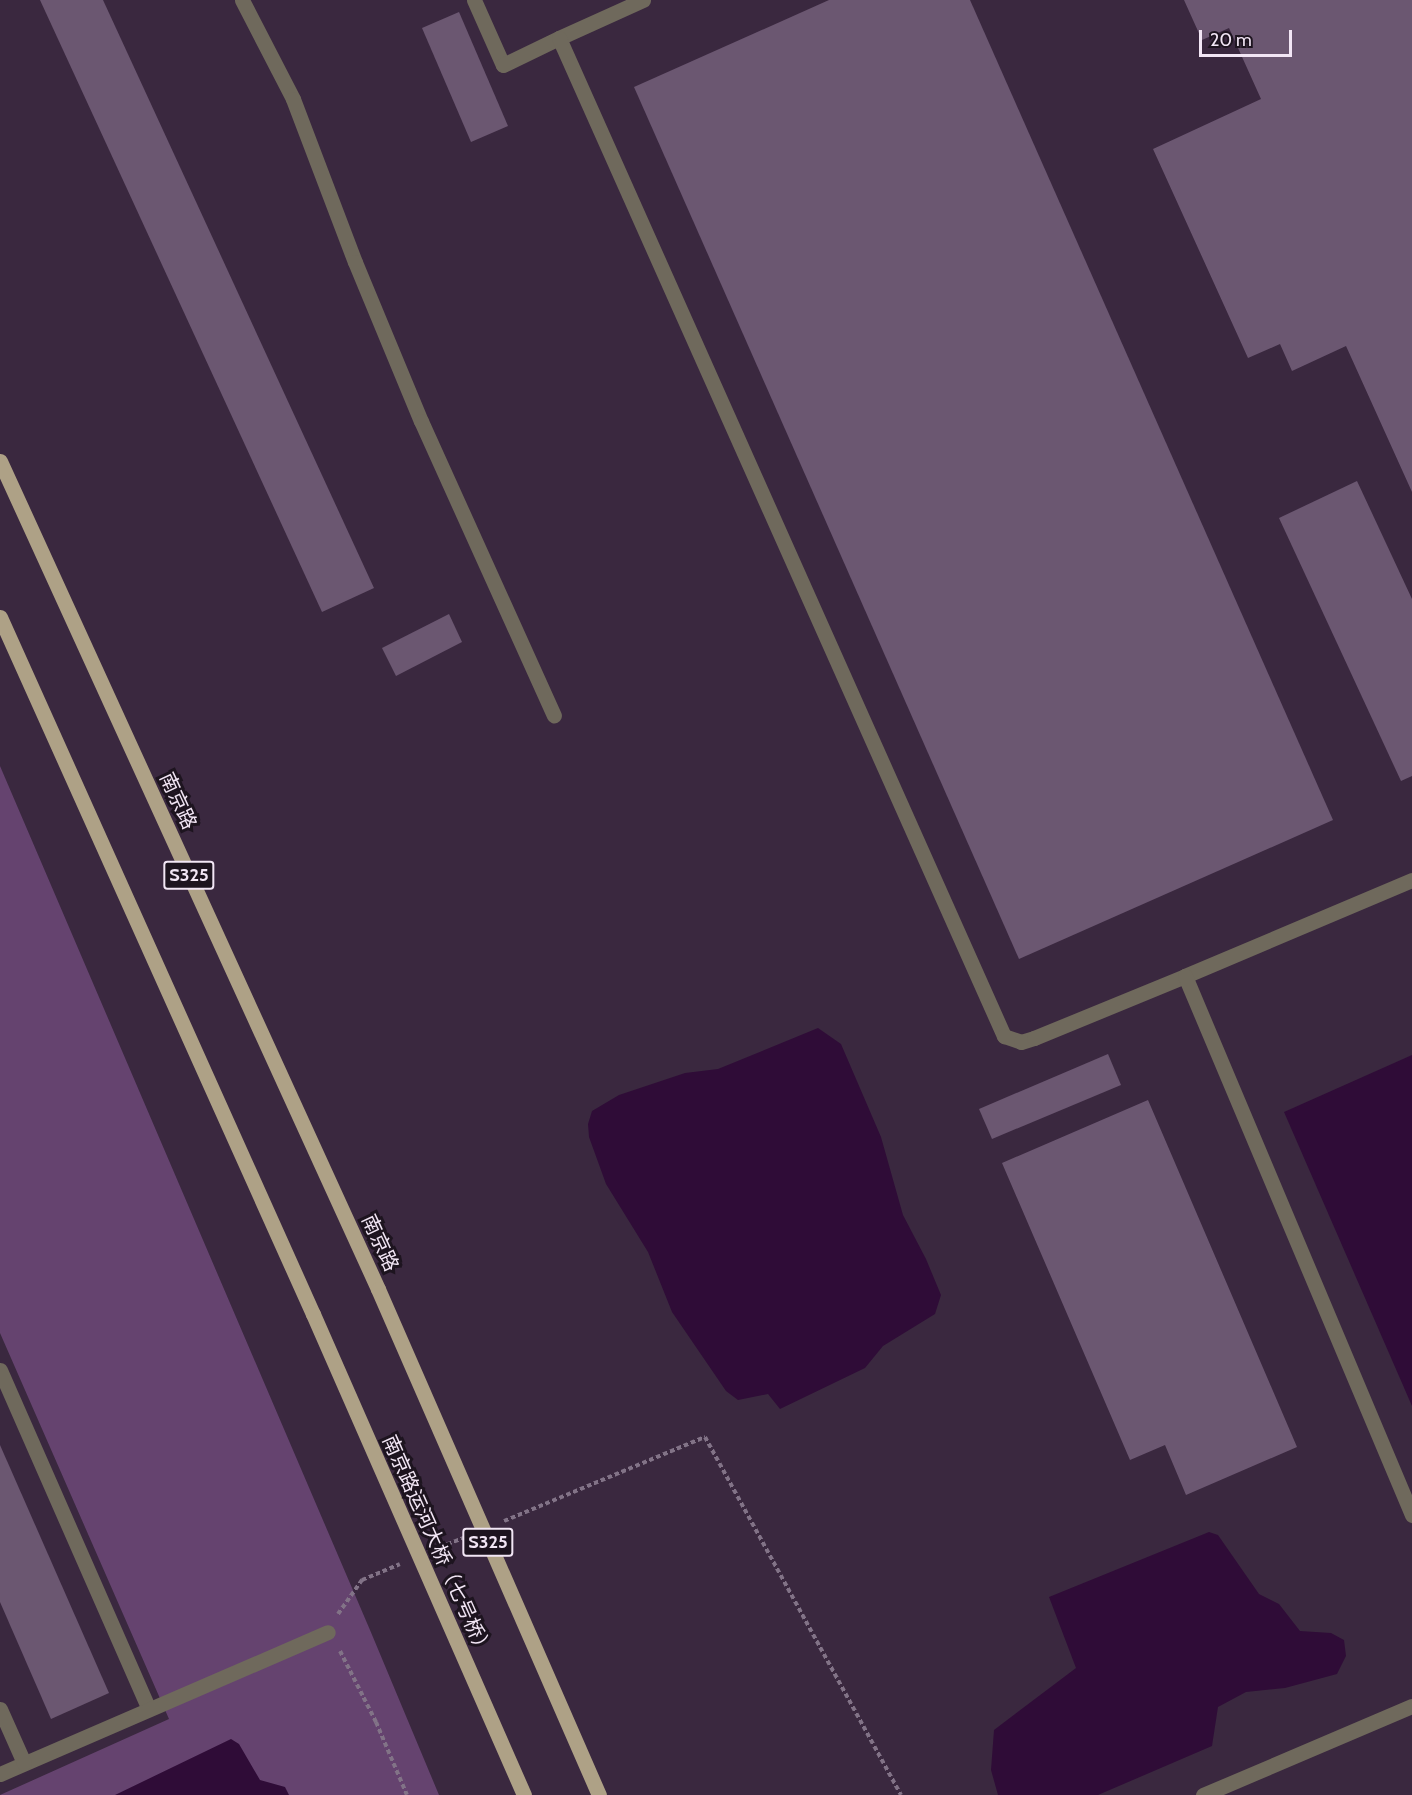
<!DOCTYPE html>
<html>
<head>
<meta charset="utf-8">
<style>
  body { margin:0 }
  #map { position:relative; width:1412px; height:1795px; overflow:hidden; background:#3a283f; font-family:Cabin,"Noto Sans SC",sans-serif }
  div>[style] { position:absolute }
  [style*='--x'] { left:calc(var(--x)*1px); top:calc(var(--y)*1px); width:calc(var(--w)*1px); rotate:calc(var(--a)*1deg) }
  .green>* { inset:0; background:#65436f }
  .water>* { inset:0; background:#2f0c37 }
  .building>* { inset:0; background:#6b5771 }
  .path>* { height:4px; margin-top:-2px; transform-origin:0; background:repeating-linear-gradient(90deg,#827387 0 4.5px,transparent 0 7.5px) }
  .lane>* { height:15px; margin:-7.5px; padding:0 7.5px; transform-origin:7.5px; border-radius:7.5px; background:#6f695c }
  .street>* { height:15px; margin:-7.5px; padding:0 7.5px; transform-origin:7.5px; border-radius:7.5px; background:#6f695c }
  .primary>* { height:15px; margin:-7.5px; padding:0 7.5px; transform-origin:7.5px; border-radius:7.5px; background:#aea186 }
  .primary-bridge>* { height:15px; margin:-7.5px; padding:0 7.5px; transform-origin:7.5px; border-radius:7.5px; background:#aea186 }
  span { translate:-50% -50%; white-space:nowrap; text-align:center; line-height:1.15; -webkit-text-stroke:6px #1d141f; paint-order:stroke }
  .shield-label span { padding:2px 4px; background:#1d141f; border:2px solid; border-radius:4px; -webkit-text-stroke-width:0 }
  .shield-label { font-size:18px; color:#f2e6f5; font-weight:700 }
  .street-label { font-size:20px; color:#f2e6f5 }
  .scale { position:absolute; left:1199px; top:30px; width:93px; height:27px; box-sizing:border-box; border:3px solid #f2e6f5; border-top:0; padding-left:8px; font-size:18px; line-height:21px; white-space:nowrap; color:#f2e6f5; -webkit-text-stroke:4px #1d141f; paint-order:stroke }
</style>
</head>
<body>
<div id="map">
  <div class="green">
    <i style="clip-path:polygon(0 766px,370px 1630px,439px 1795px,0 1795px,169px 1719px,0 1333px)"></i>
  </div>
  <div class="water">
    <i style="clip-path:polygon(818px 1028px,841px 1044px,881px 1137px,903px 1215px,926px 1259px,941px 1295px,935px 1314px,883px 1346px,865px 1368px,780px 1409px,768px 1394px,738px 1400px,726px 1391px,672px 1312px,648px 1252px,606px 1184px,589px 1137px,588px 1124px,592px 1111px,619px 1095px,685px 1073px,718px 1069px)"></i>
    <i style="clip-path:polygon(1412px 1055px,1412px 1406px,1284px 1112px)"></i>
    <i style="clip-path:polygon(1209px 1532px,1218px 1535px,1259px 1594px,1279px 1604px,1300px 1631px,1331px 1633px,1344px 1640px,1346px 1656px,1337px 1674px,1285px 1688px,1246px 1692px,1218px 1707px,1212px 1746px,1098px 1795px,998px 1795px,991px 1770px,994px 1730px,1076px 1668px,1049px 1597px)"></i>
    <i style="clip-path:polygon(231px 1739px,239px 1744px,260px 1780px,285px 1787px,289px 1795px,115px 1795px)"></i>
  </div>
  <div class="building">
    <i style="clip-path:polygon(40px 0,103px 0,374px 588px,322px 612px)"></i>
    <i style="clip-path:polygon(829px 0,970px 0,1333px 820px,1019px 959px,634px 87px)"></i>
    <i style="clip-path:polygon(1184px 0,1412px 0,1412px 492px,1346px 346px,1292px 371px,1280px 344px,1248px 358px,1153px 149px,1261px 99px,1229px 28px,1202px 40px)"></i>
    <i style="clip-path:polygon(459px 12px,508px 126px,471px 142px,422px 28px)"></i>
    <i style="clip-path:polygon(1357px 481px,1412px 599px,1412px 776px,1401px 781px,1279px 518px)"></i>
    <i style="clip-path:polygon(449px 614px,462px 642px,396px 676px,382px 648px)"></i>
    <i style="clip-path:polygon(1108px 1054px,1121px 1085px,992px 1139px,979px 1109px)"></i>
    <i style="clip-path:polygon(1148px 1100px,1297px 1447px,1186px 1495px,1165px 1445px,1130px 1460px,1002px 1163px)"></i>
    <i style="clip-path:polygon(0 1445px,109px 1693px,51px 1719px,0 1602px)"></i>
  </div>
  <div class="path">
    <i style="--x:504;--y:1521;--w:218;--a:-22.7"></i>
    <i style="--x:705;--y:1437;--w:408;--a:61.3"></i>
    <i style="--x:440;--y:1547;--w:26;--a:-21"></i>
    <i style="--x:338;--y:1614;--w:42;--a:-54.8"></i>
    <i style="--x:362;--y:1580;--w:41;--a:-22.8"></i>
    <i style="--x:340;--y:1651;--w:80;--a:63.1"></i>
    <i style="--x:376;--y:1722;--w:79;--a:67"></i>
  </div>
  <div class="lane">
    <i style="--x:242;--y:0;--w:111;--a:62.7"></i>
    <i style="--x:293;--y:99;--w:174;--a:69.2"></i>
    <i style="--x:355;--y:262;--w:172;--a:67.5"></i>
    <i style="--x:421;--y:421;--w:323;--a:65.7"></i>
    <i style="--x:474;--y:0;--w:71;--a:66"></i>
    <i style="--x:503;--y:65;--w:62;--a:-25.7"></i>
    <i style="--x:643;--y:0;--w:92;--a:155.7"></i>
    <i style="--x:559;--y:38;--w:1093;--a:65.97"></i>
    <i style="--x:1004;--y:1036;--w:18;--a:19"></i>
    <i style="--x:1021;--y:1042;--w:14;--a:-17"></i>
    <i style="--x:1034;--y:1038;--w:163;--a:-22.3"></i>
    <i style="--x:1412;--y:880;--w:246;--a:157.1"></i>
    <i style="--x:1185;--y:976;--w:585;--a:67.16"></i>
    <i style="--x:0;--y:1370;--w:370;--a:66.3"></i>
    <i style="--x:0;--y:1774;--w:357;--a:-23.4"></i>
  </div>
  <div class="street">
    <i style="--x:0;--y:1709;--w:59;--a:66"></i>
    <i style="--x:1203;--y:1795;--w:227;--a:-23.1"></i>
  </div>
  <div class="primary">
    <i style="--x:0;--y:461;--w:910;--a:65.46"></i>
    <i style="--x:0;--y:617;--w:764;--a:65.82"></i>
  </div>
  <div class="primary-bridge">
    <i style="--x:378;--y:1289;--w:552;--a:66.41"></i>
    <i style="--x:313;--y:1314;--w:525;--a:66.31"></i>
  </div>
  <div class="shield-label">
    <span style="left:189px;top:875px">S325</span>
    <span style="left:488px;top:1542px">S325</span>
  </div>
  <div class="street-label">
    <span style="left:178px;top:801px;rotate:65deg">南京路</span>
    <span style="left:380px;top:1243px;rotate:65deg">南京路</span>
    <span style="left:437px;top:1546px;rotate:66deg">南京路运河大桥（七号桥）</span>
  </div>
  <div class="scale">20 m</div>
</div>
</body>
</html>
